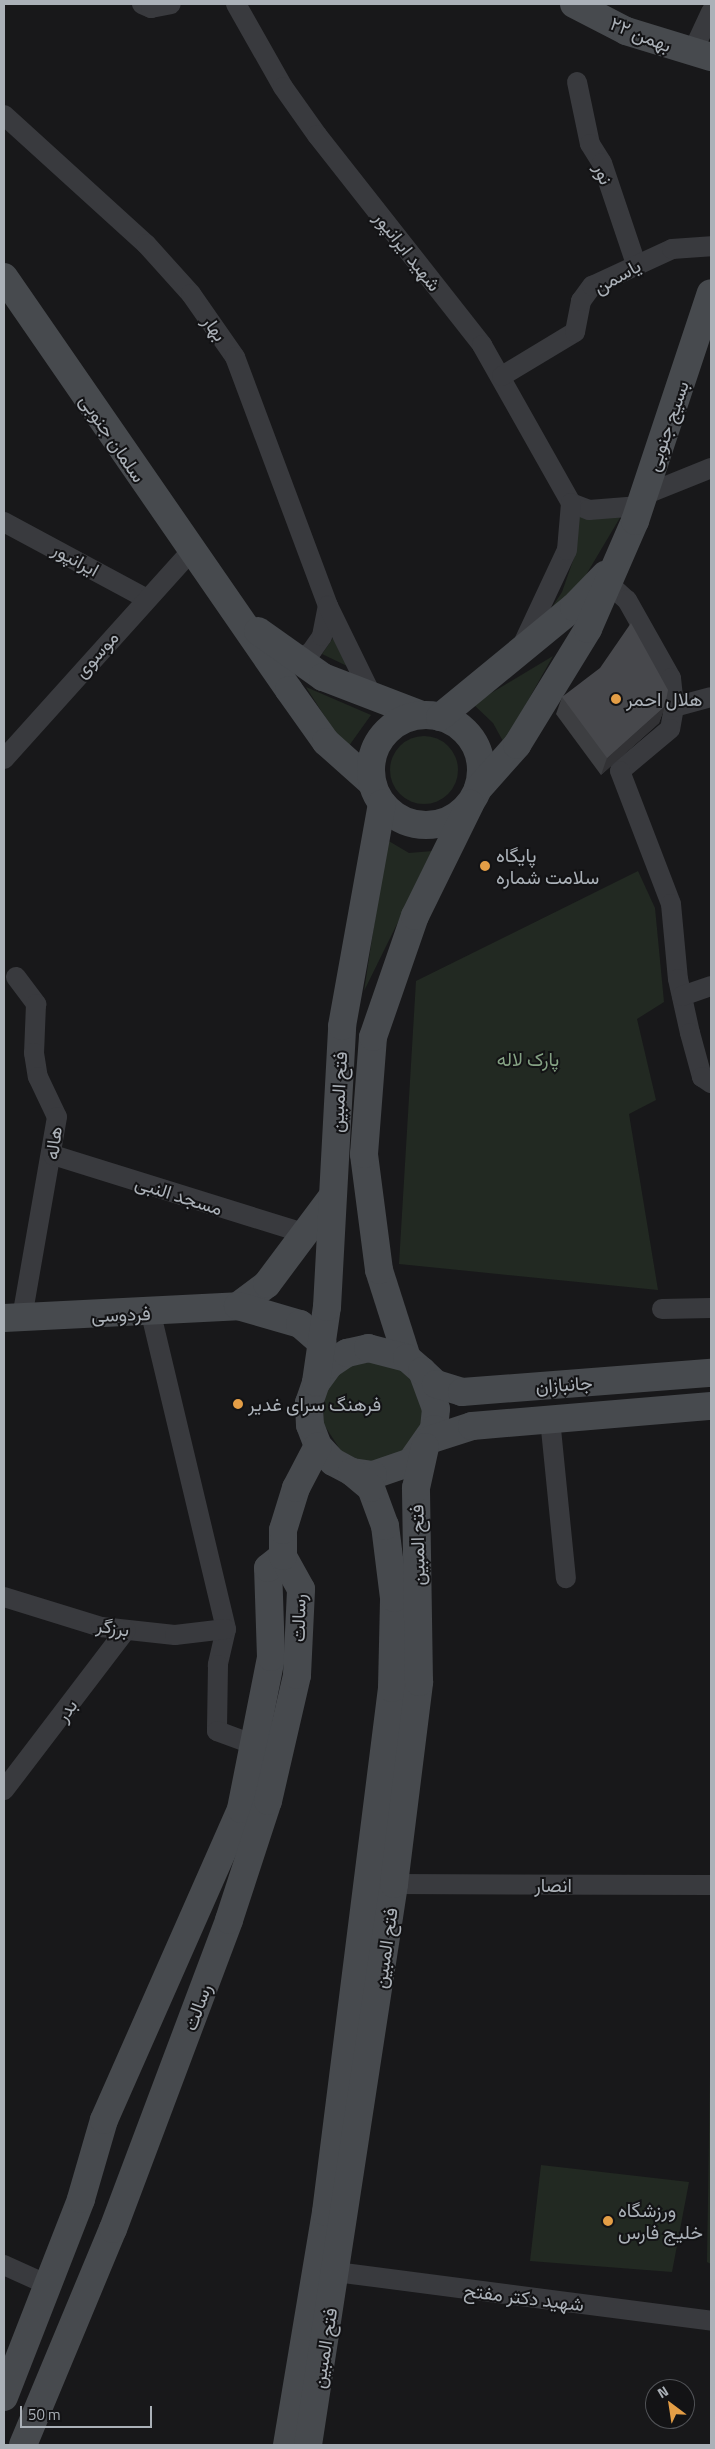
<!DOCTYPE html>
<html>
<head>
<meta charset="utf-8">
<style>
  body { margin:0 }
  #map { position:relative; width:715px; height:2449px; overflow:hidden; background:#18181a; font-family:"Titillium Web",Vazirmatn,sans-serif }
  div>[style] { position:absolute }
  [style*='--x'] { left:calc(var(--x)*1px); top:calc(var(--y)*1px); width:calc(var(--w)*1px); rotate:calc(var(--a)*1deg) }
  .green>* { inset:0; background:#222922 }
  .round { border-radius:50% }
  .street>* { height:20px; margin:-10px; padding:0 10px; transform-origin:10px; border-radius:10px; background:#393a3e }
  .secondary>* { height:28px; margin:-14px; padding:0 14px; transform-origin:14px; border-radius:14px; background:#474a4e }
  .secondary>.ring { margin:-14px; padding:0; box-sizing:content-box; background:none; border:28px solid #474a4e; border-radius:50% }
  .wall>* { inset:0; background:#3d3e41 }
  .shaded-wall>* { inset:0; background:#323235 }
  .building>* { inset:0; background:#47484c }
  .dots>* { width:14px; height:14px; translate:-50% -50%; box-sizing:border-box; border:2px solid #131315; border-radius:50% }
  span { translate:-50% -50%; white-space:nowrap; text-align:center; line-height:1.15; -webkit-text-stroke:4px #131315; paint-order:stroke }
  .street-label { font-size:19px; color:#abb1b8 }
  .poi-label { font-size:19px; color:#abb1b8 }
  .left { translate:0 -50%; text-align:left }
  .park-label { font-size:19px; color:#85a284 }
  .frame { position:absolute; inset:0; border:5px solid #abb1b8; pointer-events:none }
  .north { position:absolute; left:645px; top:2379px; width:50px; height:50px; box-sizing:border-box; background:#131315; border:1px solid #505256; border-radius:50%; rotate:329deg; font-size:14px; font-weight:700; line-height:20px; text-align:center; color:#abb1b8 }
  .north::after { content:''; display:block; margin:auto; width:18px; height:22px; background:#e49e46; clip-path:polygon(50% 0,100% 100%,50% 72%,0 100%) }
  .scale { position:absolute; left:20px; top:2406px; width:132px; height:22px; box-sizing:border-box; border:2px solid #abb1b8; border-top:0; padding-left:6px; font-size:15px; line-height:18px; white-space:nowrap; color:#abb1b8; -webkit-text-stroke:4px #131315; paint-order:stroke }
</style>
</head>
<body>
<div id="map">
  <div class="green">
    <i style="clip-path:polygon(579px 515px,621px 516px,577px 590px,545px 618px,562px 592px,575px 555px)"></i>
    <i style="clip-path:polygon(333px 638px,347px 666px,322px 654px)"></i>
    <i style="clip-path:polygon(553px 656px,504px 743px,493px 723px,473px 704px)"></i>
    <i style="clip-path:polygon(306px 687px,371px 715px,346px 750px)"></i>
    <i class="round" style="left:390px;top:736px;width:68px;height:68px"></i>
    <i style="clip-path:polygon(387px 840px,409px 853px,433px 851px,364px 991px)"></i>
    <i style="clip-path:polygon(638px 871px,655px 908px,664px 1002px,637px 1019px,656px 1100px,629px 1114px,658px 1290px,399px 1264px,416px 981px)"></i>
    <i style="clip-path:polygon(366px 1362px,394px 1364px,418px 1382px,427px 1418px,401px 1453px,367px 1464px,341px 1451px,323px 1423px,326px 1386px,341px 1369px)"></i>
    <i style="clip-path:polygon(711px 2008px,711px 2264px,707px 2262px)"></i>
    <i style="clip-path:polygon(541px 2165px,689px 2182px,672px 2272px,530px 2261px)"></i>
  </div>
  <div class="street">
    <i style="--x:142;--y:4;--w:10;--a:24"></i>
    <i style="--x:151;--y:8;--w:20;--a:-11"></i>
    <i style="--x:236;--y:4;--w:95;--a:60.5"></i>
    <i style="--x:283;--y:87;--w:59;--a:54.7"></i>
    <i style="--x:317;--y:135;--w:267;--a:51.8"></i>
    <i style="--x:482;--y:345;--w:181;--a:60.6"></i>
    <i style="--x:692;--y:53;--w:45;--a:-65.1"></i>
    <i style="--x:577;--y:82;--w:63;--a:78.2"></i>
    <i style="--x:590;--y:144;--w:22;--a:58"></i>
    <i style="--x:602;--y:163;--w:107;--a:71.4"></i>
    <i style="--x:4;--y:115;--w:192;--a:42.3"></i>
    <i style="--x:146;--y:244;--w:67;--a:48"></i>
    <i style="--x:191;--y:294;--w:77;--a:55.1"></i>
    <i style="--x:235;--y:357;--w:266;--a:69.5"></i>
    <i style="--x:502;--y:376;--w:85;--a:-31.1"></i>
    <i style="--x:575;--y:332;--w:32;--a:-79"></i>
    <i style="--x:581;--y:301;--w:19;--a:-54"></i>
    <i style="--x:592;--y:286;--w:88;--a:-24.8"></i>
    <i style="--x:672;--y:249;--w:39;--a:-4"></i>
    <i style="--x:644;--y:495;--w:72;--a:-21.9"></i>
    <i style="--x:571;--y:503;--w:19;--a:21"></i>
    <i style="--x:589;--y:510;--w:51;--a:-4.5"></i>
    <i style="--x:4;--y:522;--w:162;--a:28.3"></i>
    <i style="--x:609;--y:584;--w:24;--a:42"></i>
    <i style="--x:627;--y:600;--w:90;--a:60.6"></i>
    <i style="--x:671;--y:678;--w:29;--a:84"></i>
    <i style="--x:674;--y:707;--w:22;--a:100"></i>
    <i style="--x:670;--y:729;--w:65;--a:140"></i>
    <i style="--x:620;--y:771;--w:142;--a:69"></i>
    <i style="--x:671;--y:904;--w:75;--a:84.7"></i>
    <i style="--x:678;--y:979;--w:55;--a:77.5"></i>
    <i style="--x:690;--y:1033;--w:46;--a:74.7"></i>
    <i style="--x:702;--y:1077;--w:11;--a:34"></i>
    <i style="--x:522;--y:646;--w:106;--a:-64.9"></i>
    <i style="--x:567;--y:550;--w:47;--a:-85.1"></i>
    <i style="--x:296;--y:660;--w:17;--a:-28"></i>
    <i style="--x:311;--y:652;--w:19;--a:-55"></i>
    <i style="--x:322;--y:636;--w:31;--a:-79"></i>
    <i style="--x:328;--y:606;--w:100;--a:63.9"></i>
    <i style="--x:674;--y:707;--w:38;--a:-15"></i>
    <i style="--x:4;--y:759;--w:280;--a:-48"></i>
    <i style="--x:16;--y:977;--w:34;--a:53"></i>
    <i style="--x:36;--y:1004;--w:49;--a:92.3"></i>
    <i style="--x:34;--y:1053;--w:24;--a:81"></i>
    <i style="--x:38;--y:1077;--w:44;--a:64.6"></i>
    <i style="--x:57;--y:1117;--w:203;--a:99.9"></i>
    <i style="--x:682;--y:996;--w:31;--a:-19"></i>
    <i style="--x:53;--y:1155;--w:265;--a:17.3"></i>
    <i style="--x:662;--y:1309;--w:49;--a:-1.2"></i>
    <i style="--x:151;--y:1314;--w:324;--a:76.6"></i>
    <i style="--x:226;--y:1629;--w:37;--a:103"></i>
    <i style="--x:218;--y:1665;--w:66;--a:90.9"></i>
    <i style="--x:217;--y:1731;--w:40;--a:20.2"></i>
    <i style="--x:550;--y:1419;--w:160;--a:84.3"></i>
    <i style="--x:4;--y:1597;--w:102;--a:17.2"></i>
    <i style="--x:101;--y:1627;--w:74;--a:6.2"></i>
    <i style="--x:175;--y:1635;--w:51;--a:-6.7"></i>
    <i style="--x:4;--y:1790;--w:201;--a:-52.7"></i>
    <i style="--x:394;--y:1884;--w:317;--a:0.2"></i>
    <i style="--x:4;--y:2265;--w:48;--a:24.4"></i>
    <i style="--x:336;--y:2272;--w:378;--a:7.4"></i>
  </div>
  <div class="secondary">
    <i style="--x:574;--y:4;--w:59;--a:27.4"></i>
    <i style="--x:626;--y:31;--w:89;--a:17"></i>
    <i style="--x:4;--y:277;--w:502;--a:55.39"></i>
    <i style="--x:289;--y:690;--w:64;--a:54.6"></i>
    <i style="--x:326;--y:742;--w:62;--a:41.7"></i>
    <i style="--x:258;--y:631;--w:80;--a:35.3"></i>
    <i style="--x:323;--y:677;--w:106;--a:21"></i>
    <i class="ring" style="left:371px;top:715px;width:82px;height:82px"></i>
    <i style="--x:440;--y:717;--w:173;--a:-39.4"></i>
    <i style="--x:574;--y:607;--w:45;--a:-45.9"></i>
    <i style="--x:478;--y:789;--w:59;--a:-48.4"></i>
    <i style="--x:517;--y:745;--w:136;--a:-58.5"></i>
    <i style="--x:588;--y:629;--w:118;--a:-66.5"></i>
    <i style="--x:635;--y:521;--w:240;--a:-71.6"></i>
    <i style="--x:238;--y:1306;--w:36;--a:-37"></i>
    <i style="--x:267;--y:1284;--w:109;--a:-53.2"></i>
    <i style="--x:4;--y:1318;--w:234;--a:-2.9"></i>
    <i style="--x:238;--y:1306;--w:65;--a:16.2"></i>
    <i style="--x:300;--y:1324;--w:30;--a:41"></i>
    <i style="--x:407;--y:1358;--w:92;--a:-107.7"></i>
    <i style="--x:379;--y:1270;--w:117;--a:-97.4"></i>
    <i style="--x:364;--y:1154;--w:117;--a:-85.6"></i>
    <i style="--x:373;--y:1037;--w:128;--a:-70.9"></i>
    <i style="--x:415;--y:916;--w:125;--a:-63.8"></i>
    <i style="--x:422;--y:1371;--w:40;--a:69.8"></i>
    <i style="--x:436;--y:1409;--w:20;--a:96"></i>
    <i style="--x:434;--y:1429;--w:40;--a:124.9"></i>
    <i style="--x:411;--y:1462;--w:40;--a:161.1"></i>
    <i style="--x:373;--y:1475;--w:21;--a:-172"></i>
    <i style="--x:352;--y:1472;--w:21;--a:-152"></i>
    <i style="--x:333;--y:1462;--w:22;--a:-133"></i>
    <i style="--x:318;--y:1446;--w:22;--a:-111"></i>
    <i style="--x:310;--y:1425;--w:22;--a:-93"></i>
    <i style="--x:309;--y:1403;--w:21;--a:-71"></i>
    <i style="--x:316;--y:1383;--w:22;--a:-54"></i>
    <i style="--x:329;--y:1365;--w:22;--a:-34"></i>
    <i style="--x:347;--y:1353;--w:22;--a:-13"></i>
    <i style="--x:368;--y:1348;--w:40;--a:14.4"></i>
    <i style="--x:407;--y:1358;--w:20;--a:41"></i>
    <i style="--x:422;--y:1371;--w:19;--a:43"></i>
    <i style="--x:436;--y:1384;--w:27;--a:17"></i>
    <i style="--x:462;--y:1392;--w:250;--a:-4.4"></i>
    <i style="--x:316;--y:1382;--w:76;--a:-81.7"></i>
    <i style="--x:327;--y:1307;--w:281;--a:-86.9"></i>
    <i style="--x:342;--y:1026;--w:226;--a:-79.8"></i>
    <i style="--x:429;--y:1440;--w:45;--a:-18"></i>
    <i style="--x:472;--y:1426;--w:240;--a:-4.8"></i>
    <i style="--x:4;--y:2397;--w:212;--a:-68.7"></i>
    <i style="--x:81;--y:2199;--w:82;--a:-73.8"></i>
    <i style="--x:104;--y:2120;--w:340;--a:-66.2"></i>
    <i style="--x:241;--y:1809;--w:155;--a:-78.8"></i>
    <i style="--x:271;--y:1657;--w:89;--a:-91.9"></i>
    <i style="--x:268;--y:1568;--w:19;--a:-39"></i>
    <i style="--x:23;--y:2445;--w:234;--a:-67.4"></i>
    <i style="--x:113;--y:2229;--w:330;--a:-69.4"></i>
    <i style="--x:229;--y:1920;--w:125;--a:-71.9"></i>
    <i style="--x:268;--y:1801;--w:129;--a:-77"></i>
    <i style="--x:297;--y:1675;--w:86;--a:-87.3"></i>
    <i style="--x:301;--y:1589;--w:38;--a:-119"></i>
    <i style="--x:283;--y:1556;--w:26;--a:-90"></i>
    <i style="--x:283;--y:1530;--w:44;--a:-72.8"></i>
    <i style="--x:296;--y:1488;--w:47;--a:-62.4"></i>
    <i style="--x:287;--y:2445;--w:236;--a:-80.5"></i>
    <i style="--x:326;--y:2212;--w:528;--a:-82.82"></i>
    <i style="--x:392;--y:1688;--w:90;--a:-88.7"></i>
    <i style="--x:394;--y:1598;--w:73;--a:-97.1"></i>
    <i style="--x:385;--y:1526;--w:40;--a:-110.2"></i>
    <i style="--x:371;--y:1488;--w:25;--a:-140"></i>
    <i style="--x:308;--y:2445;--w:568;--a:-81.28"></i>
    <i style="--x:394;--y:1884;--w:204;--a:-82.9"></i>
    <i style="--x:419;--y:1682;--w:194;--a:-90.9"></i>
    <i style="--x:416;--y:1488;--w:42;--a:-77.6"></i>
  </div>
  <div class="wall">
    <i style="clip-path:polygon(562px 697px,665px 706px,659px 723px,601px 775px,556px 714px)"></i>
  </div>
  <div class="shaded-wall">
    <i style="clip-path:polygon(665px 706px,659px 723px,601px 775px,607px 758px)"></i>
  </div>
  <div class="building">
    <i style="clip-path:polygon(631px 623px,668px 690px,665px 706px,607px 758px,562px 697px,600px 668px)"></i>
  </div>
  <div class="dots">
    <i style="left:616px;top:699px;background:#e49e46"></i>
    <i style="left:485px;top:866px;background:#e49e46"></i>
    <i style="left:238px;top:1404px;background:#e49e46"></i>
    <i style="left:608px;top:2221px;background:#e49e46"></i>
  </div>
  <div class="street-label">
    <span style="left:641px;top:34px;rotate:22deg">۲۲ بهمن</span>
    <span style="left:604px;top:174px;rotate:69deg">نور</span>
    <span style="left:408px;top:251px;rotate:52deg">شهید ایرانپور</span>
    <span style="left:617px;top:276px;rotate:-29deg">یاسمن</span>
    <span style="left:215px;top:328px;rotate:55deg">بهار</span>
    <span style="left:667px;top:426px;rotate:-71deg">بسیج جنوبی</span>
    <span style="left:113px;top:438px;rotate:56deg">سلمان جنوبی</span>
    <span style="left:76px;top:559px;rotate:29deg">ایرانپور</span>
    <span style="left:96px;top:654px;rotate:-48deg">موسوی</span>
    <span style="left:338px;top:1092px;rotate:-87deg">فتح المبین</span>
    <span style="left:53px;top:1143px;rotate:-83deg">هاله</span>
    <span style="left:179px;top:1195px;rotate:18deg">مسجد النبی</span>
    <span style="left:121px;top:1314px;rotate:-2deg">فردوسی</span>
    <span style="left:564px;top:1384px;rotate:-4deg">جانبازان</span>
    <span style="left:417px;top:1545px;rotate:-91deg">فتح المبین</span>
    <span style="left:298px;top:1618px;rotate:-89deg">رسالت</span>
    <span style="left:113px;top:1627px;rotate:9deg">برزگر</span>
    <span style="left:66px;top:1710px;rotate:-54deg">بدر</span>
    <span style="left:553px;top:1885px">انصار</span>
    <span style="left:385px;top:1948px;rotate:-82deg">فتح المبین</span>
    <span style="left:197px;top:2007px;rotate:-70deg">رسالت</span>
    <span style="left:524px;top:2297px;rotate:7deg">شهید دکتر مفتح</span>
    <span style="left:324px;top:2348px;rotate:-81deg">فتح المبین</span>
  </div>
  <div class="poi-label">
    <span class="left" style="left:626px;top:699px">هلال احمر</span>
    <span class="left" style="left:496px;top:866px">پایگاه<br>سلامت شماره</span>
    <span class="left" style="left:248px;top:1404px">فرهنگ سرای غدیر</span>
    <span class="left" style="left:618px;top:2221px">ورزشگاه<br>خلیج فارس</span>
  </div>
  <div class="park-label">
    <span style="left:528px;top:1059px">پارک لاله</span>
  </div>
  <div class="frame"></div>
  <div class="north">N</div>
  <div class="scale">50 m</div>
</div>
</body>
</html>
